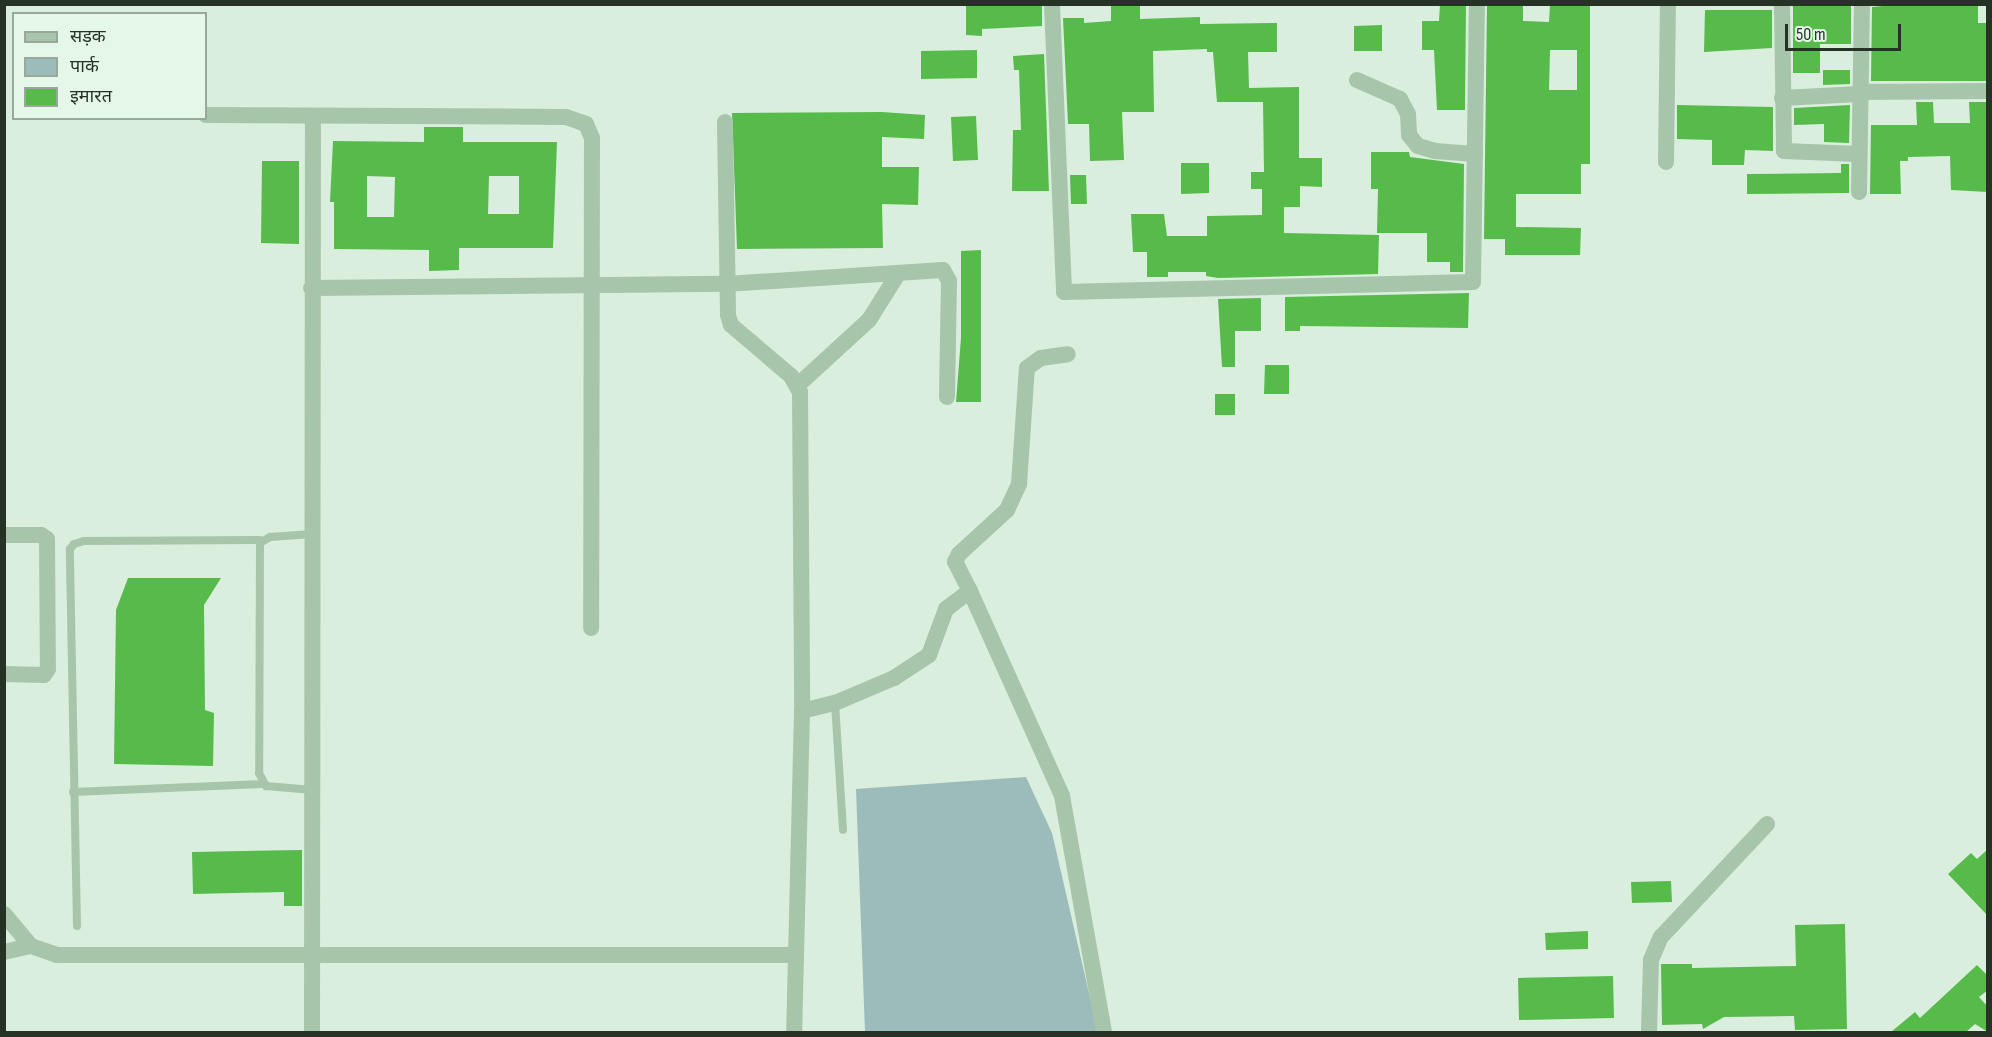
<!DOCTYPE html>
<html>
<head>
<meta charset="utf-8">
<style>
  body { margin:0 }
  #map { position:relative; width:1992px; height:1037px; overflow:hidden; background:#d9eedd; font-family:"Sofia Sans Condensed","Noto Sans Devanagari",sans-serif }
  div>[style] { position:absolute }
  [style*='--x'] { left:calc(var(--x)*1px); top:calc(var(--y)*1px); width:calc(var(--w)*1px); rotate:calc(var(--a)*1deg) }
  .green>* { inset:0; background:#9bbcbb }
  .building>* { inset:0; background:#57bb4b }
  .service>* { height:8px; margin:-4px; padding:0 4px; transform-origin:4px; border-radius:4px; background:#a7c5aa }
  .minor>* { height:16px; margin:-8px; padding:0 8px; transform-origin:8px; border-radius:8px; background:#a7c5aa }
  span { translate:-50% -50%; white-space:nowrap; text-align:center; line-height:1.15; -webkit-text-stroke:5px #e5f7e8; paint-order:stroke }
  .frame { position:absolute; inset:0; border:6px solid #273227; pointer-events:none }
  .legend { position:absolute; left:12px; top:12px; width:195px; height:108px; box-sizing:border-box; background:#e5f7e8; border:2px solid #99a89b; margin:0; padding:8px 10px; list-style:none; font-size:18px; color:#273227 }
  .legend li { display:flex; align-items:center; gap:12px; height:30px }
  .legend b { width:30px; border:2px solid #99a89b }
  .scale { position:absolute; left:1785px; top:24px; width:116px; height:27px; box-sizing:border-box; border:3px solid #273227; border-top:0; padding-left:8px; font-size:18px; line-height:21px; white-space:nowrap; color:#273227; -webkit-text-stroke:4px #e5f7e8; paint-order:stroke }
</style>
</head>
<body>
<div id="map">
  <div class="green">
    <i style="clip-path:polygon(1026px 777px,1052px 833px,1098px 1032px,865px 1032px,856px 789px)"></i>
  </div>
  <div class="building">
    <i style="clip-path:polygon(966px 4px,1042px 4px,1042px 26px,982px 29px,982px 36px,966px 35px)"></i>
    <i style="clip-path:polygon(1111px 4px,1140px 4px,1140px 19px,1200px 17px,1200px 24px,1277px 23px,1277px 52px,1248px 52px,1249px 88px,1299px 87px,1299px 158px,1322px 158px,1322px 187px,1300px 186px,1300px 207px,1284px 207px,1284px 233px,1379px 235px,1378px 274px,1218px 278px,1206px 276px,1206px 272px,1168px 272px,1168px 277px,1147px 277px,1147px 252px,1133px 252px,1131px 214px,1164px 214px,1167px 236px,1207px 236px,1207px 216px,1262px 215px,1262px 189px,1251px 189px,1251px 172px,1264px 172px,1263px 102px,1217px 102px,1213px 52px,1207px 52px,1207px 49px,1153px 51px,1154px 112px,1122px 112px,1124px 160px,1090px 161px,1089px 124px,1068px 124px,1063px 18px,1084px 18px,1084px 23px,1111px 21px)"></i>
    <i style="clip-path:polygon(1440px 4px,1466px 4px,1465px 110px,1437px 110px,1434px 50px,1422px 50px,1422px 21px,1439px 21px)"></i>
    <i style="clip-path:polygon(evenodd,1487px 4px,1523px 4px,1523px 21px,1549px 22px,1550px 4px,1590px 4px,1590px 164px,1581px 164px,1581px 194px,1516px 194px,1516px 227px,1581px 228px,1580px 255px,1505px 255px,1505px 239px,1484px 239px,1487px 4px,1550px 50px,1577px 50px,1577px 90px,1549px 90px,1550px 50px)"></i>
    <i style="clip-path:polygon(1793px 4px,1851px 4px,1851px 44px,1820px 44px,1820px 73px,1793px 73px)"></i>
    <i style="clip-path:polygon(1903px 4px,1978px 4px,1978px 23px,1988px 23px,1988px 81px,1871px 81px,1872px 7px)"></i>
    <i style="clip-path:polygon(1705px 10px,1772px 10px,1772px 48px,1704px 52px)"></i>
    <i style="clip-path:polygon(1382px 25px,1382px 51px,1354px 51px,1354px 26px)"></i>
    <i style="clip-path:polygon(977px 50px,977px 78px,921px 79px,921px 51px)"></i>
    <i style="clip-path:polygon(1044px 54px,1049px 191px,1012px 191px,1013px 130px,1021px 130px,1019px 70px,1014px 70px,1013px 56px)"></i>
    <i style="clip-path:polygon(1823px 70px,1850px 70px,1850px 84px,1823px 85px)"></i>
    <i style="clip-path:polygon(1916px 102px,1933px 102px,1934px 123px,1970px 123px,1969px 102px,1988px 102px,1988px 192px,1951px 190px,1950px 156px,1908px 157px,1908px 161px,1900px 161px,1901px 194px,1870px 194px,1871px 125px,1917px 125px)"></i>
    <i style="clip-path:polygon(1677px 105px,1773px 107px,1773px 151px,1745px 150px,1744px 165px,1712px 165px,1712px 140px,1677px 139px)"></i>
    <i style="clip-path:polygon(1850px 105px,1849px 143px,1824px 142px,1824px 124px,1794px 125px,1794px 108px)"></i>
    <i style="clip-path:polygon(882px 112px,925px 115px,924px 139px,882px 137px,882px 167px,919px 167px,918px 205px,882px 204px,883px 248px,737px 249px,732px 113px)"></i>
    <i style="clip-path:polygon(976px 116px,978px 160px,953px 161px,951px 117px)"></i>
    <i style="clip-path:polygon(evenodd,424px 127px,463px 127px,463px 142px,557px 142px,553px 248px,459px 248px,459px 270px,429px 271px,429px 250px,334px 249px,334px 202px,330px 202px,333px 141px,424px 142px,424px 127px,367px 176px,395px 177px,394px 217px,367px 217px,367px 176px,424px 127px,489px 176px,519px 176px,519px 214px,488px 214px,489px 176px)"></i>
    <i style="clip-path:polygon(1371px 152px,1409px 152px,1410px 157px,1464px 164px,1463px 272px,1450px 272px,1450px 262px,1427px 262px,1427px 233px,1377px 233px,1378px 189px,1371px 189px)"></i>
    <i style="clip-path:polygon(262px 161px,299px 161px,299px 244px,261px 243px)"></i>
    <i style="clip-path:polygon(1181px 163px,1209px 163px,1209px 193px,1181px 194px)"></i>
    <i style="clip-path:polygon(1841px 164px,1849px 164px,1849px 193px,1747px 194px,1747px 174px,1841px 173px)"></i>
    <i style="clip-path:polygon(1070px 175px,1086px 175px,1087px 204px,1071px 204px)"></i>
    <i style="clip-path:polygon(981px 250px,981px 402px,956px 402px,961px 338px,961px 251px)"></i>
    <i style="clip-path:polygon(1469px 293px,1468px 328px,1300px 326px,1300px 331px,1285px 331px,1285px 297px)"></i>
    <i style="clip-path:polygon(1261px 298px,1261px 331px,1235px 331px,1235px 367px,1222px 367px,1218px 299px)"></i>
    <i style="clip-path:polygon(1265px 365px,1289px 365px,1289px 394px,1264px 394px)"></i>
    <i style="clip-path:polygon(1215px 394px,1235px 394px,1235px 415px,1215px 415px)"></i>
    <i style="clip-path:polygon(128px 578px,221px 578px,204px 605px,205px 710px,214px 713px,213px 766px,114px 764px,116px 610px)"></i>
    <i style="clip-path:polygon(1988px 849px,1988px 916px,1948px 874px,1971px 853px,1977px 859px)"></i>
    <i style="clip-path:polygon(302px 850px,302px 906px,284px 906px,284px 892px,193px 894px,192px 852px)"></i>
    <i style="clip-path:polygon(1671px 881px,1672px 902px,1632px 903px,1631px 882px)"></i>
    <i style="clip-path:polygon(1845px 924px,1847px 1029px,1795px 1030px,1794px 1016px,1724px 1017px,1703px 1029px,1702px 1024px,1662px 1025px,1661px 964px,1692px 964px,1692px 968px,1796px 966px,1795px 925px)"></i>
    <i style="clip-path:polygon(1588px 931px,1588px 949px,1546px 950px,1545px 933px)"></i>
    <i style="clip-path:polygon(1977px 965px,1988px 976px,1988px 990px,1979px 997px,1988px 1007px,1988px 1032px,1975px 1024px,1966px 1032px,1891px 1032px,1915px 1012px,1920px 1018px)"></i>
    <i style="clip-path:polygon(1613px 976px,1614px 1018px,1519px 1020px,1518px 978px)"></i>
  </div>
  <div class="service">
    <i style="--x:312;--y:534;--w:42;--a:175.9"></i>
    <i style="--x:270;--y:537;--w:12;--a:149"></i>
    <i style="--x:260;--y:543;--w:230;--a:90.2"></i>
    <i style="--x:259;--y:773;--w:15;--a:62"></i>
    <i style="--x:266;--y:786;--w:47;--a:4.9"></i>
    <i style="--x:835;--y:703;--w:127;--a:86.4"></i>
    <i style="--x:73;--y:792;--w:188;--a:-2.4"></i>
    <i style="--x:77;--y:926;--w:377;--a:-91.1"></i>
    <i style="--x:70;--y:549;--w:6;--a:-51"></i>
    <i style="--x:74;--y:544;--w:10;--a:-17"></i>
    <i style="--x:84;--y:541;--w:176;--a:-0.3"></i>
  </div>
  <div class="minor">
    <i style="--x:1052;--y:4;--w:288;--a:87.6"></i>
    <i style="--x:1064;--y:292;--w:409;--a:-1.4"></i>
    <i style="--x:1473;--y:282;--w:278;--a:-89.2"></i>
    <i style="--x:1782;--y:4;--w:147;--a:89.2"></i>
    <i style="--x:1784;--y:151;--w:74;--a:2.3"></i>
    <i style="--x:1357;--y:80;--w:47;--a:23.8"></i>
    <i style="--x:1400;--y:99;--w:17;--a:62"></i>
    <i style="--x:1408;--y:114;--w:21;--a:87"></i>
    <i style="--x:1409;--y:135;--w:14;--a:51"></i>
    <i style="--x:1418;--y:146;--w:18;--a:16"></i>
    <i style="--x:1435;--y:151;--w:40;--a:4.3"></i>
    <i style="--x:1859;--y:92;--w:129;--a:-0.4"></i>
    <i style="--x:1782;--y:98;--w:78;--a:-2.9"></i>
    <i style="--x:206;--y:115;--w:360;--a:0.3"></i>
    <i style="--x:566;--y:117;--w:21;--a:19"></i>
    <i style="--x:586;--y:124;--w:15;--a:67"></i>
    <i style="--x:592;--y:138;--w:490;--a:90.1"></i>
    <i style="--x:725;--y:122;--w:193;--a:89.1"></i>
    <i style="--x:728;--y:315;--w:10;--a:73"></i>
    <i style="--x:731;--y:325;--w:79;--a:40.4"></i>
    <i style="--x:791;--y:376;--w:18;--a:61"></i>
    <i style="--x:800;--y:392;--w:319;--a:89.6"></i>
    <i style="--x:802;--y:711;--w:321;--a:91.4"></i>
    <i style="--x:1666;--y:162;--w:158;--a:-89.3"></i>
    <i style="--x:1859;--y:192;--w:188;--a:-89.1"></i>
    <i style="--x:311;--y:288;--w:415;--a:-0.6"></i>
    <i style="--x:726;--y:284;--w:217;--a:-3.7"></i>
    <i style="--x:943;--y:270;--w:13;--a:61"></i>
    <i style="--x:949;--y:281;--w:116;--a:91"></i>
    <i style="--x:798;--y:385;--w:96;--a:-42.5"></i>
    <i style="--x:869;--y:320;--w:54;--a:-57.8"></i>
    <i style="--x:4;--y:535;--w:37;--a:0"></i>
    <i style="--x:41;--y:535;--w:7;--a:34"></i>
    <i style="--x:47;--y:539;--w:130;--a:89.6"></i>
    <i style="--x:48;--y:669;--w:7;--a:124"></i>
    <i style="--x:44;--y:675;--w:40;--a:-178.6"></i>
    <i style="--x:970;--y:591;--w:225;--a:65.8"></i>
    <i style="--x:1062;--y:796;--w:240;--a:79.9"></i>
    <i style="--x:802;--y:711;--w:34;--a:-14"></i>
    <i style="--x:835;--y:703;--w:64;--a:-23"></i>
    <i style="--x:894;--y:678;--w:42;--a:-33.3"></i>
    <i style="--x:929;--y:655;--w:49;--a:-69.7"></i>
    <i style="--x:946;--y:609;--w:30;--a:-37"></i>
    <i style="--x:970;--y:591;--w:33;--a:-117"></i>
    <i style="--x:955;--y:562;--w:9;--a:-63"></i>
    <i style="--x:959;--y:554;--w:65;--a:-42.5"></i>
    <i style="--x:1007;--y:510;--w:29;--a:-65"></i>
    <i style="--x:1019;--y:484;--w:116;--a:-86.1"></i>
    <i style="--x:1027;--y:368;--w:17;--a:-36"></i>
    <i style="--x:1041;--y:358;--w:27;--a:-8"></i>
    <i style="--x:4;--y:914;--w:42;--a:49.8"></i>
    <i style="--x:31;--y:946;--w:28;--a:19"></i>
    <i style="--x:57;--y:955;--w:737;--a:0"></i>
    <i style="--x:4;--y:952;--w:28;--a:-13"></i>
    <i style="--x:312;--y:1032;--w:916;--a:-89.94"></i>
    <i style="--x:1649;--y:1032;--w:72;--a:-88.4"></i>
    <i style="--x:1651;--y:960;--w:25;--a:-67"></i>
    <i style="--x:1661;--y:937;--w:155;--a:-46.8"></i>
  </div>
  <div class="frame"></div>
  <ul class="legend">
  <li><b style="height:8px;background:#a7c5aa"></b>सड़क</li>
  <li><b style="height:16px;background:#9bbcbb"></b>पार्क</li>
  <li><b style="height:16px;background:#57bb4b"></b>इमारत</li>
  </ul>
  <div class="scale">50 m</div>
</div>
</body>
</html>
